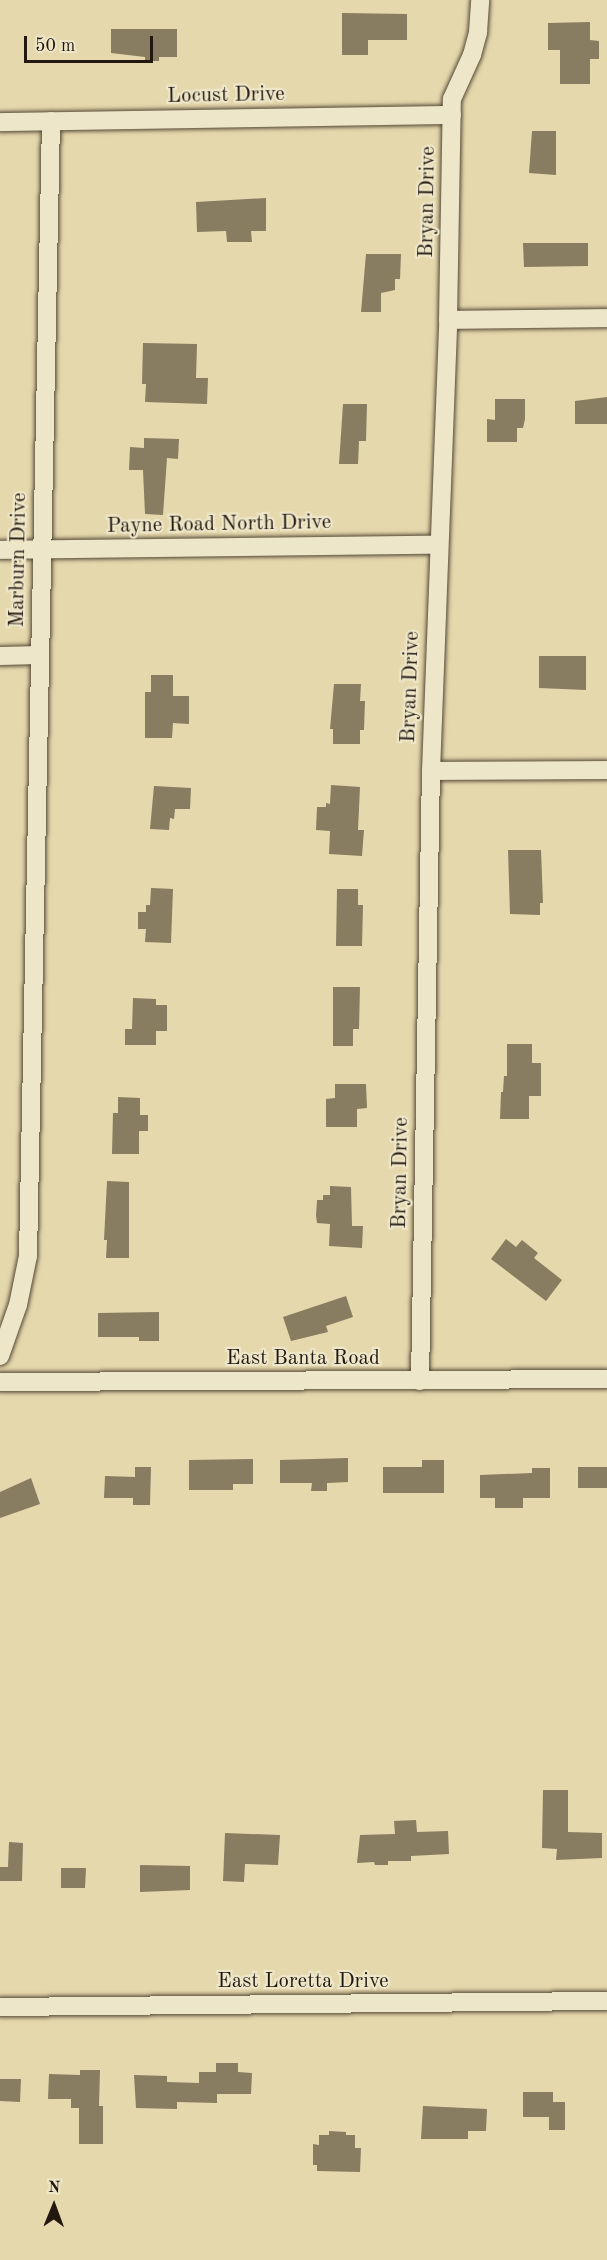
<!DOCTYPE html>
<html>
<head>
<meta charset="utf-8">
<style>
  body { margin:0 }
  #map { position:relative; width:607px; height:2260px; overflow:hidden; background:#e5d8ac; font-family:"Old Standard TT",serif }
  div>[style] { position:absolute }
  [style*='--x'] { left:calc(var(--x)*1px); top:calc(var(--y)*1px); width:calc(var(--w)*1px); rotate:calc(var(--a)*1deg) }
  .building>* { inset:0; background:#887c61 }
  .roads { filter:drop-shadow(0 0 2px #544837) drop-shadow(0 0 2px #544837) }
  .minor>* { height:18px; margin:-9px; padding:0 9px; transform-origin:9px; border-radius:9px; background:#eee6c9 }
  span { translate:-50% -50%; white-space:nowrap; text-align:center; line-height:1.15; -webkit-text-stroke:4.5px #eee6c9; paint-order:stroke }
  .street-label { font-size:21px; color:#231810 }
  .north { position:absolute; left:24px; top:2176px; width:60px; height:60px; -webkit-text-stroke:4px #eee6c9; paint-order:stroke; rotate:1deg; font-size:16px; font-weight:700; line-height:24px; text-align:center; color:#231810 }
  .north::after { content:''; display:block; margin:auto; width:21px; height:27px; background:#231810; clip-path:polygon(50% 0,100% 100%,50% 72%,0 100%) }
  .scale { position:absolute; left:24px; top:36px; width:129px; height:27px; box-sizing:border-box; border:3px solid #231810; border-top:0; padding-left:8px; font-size:18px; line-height:21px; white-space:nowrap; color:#231810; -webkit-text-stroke:4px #eee6c9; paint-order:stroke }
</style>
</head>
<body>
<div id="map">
  <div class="building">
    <i style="clip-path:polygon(342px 13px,407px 14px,407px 40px,368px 40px,368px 55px,342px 55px)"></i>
    <i style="clip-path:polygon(590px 22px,590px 40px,599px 41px,599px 59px,590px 59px,590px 84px,560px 84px,560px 50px,548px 50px,548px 23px)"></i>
    <i style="clip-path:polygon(111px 29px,177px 29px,177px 57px,159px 57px,159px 61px,145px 61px,145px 57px,111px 53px)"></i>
    <i style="clip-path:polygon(532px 131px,556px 131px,556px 175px,529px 173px)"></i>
    <i style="clip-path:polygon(266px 198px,266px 231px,251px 231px,252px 242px,227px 242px,226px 231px,197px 232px,196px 202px)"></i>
    <i style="clip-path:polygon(523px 243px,588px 243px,588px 266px,524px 267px)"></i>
    <i style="clip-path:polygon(366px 254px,401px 254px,400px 279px,395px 279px,395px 290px,381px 293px,381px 312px,361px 312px)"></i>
    <i style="clip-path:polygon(143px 343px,197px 344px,196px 378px,208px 378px,207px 404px,145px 402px,146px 384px,142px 384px)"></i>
    <i style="clip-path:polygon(607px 397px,607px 424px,575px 424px,575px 401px)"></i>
    <i style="clip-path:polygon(495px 399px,525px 399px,525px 419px,523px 428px,517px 428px,517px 442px,487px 442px,487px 419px,495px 420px)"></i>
    <i style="clip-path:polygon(343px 404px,367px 404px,366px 441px,359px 441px,358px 464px,339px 464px)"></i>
    <i style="clip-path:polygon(144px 438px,179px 439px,178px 459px,167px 458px,163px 515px,145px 514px,143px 470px,129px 470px,130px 447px,144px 448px)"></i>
    <i style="clip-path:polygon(539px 656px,586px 656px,586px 690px,539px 688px)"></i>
    <i style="clip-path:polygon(151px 675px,173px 675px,173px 696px,189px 696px,189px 724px,173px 723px,172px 738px,145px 738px,145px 692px,151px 692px)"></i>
    <i style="clip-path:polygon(334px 684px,361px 684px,360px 701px,365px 701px,364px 730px,360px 730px,360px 744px,333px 744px,333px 729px,330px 729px)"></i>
    <i style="clip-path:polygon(331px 785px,360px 787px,358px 830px,364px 830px,362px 856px,329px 854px,330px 831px,316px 830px,317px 807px,326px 807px,326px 803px,330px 804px)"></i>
    <i style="clip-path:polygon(154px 786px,191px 788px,190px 809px,175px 809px,174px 819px,170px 818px,169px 830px,150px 829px)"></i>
    <i style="clip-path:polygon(508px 850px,541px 850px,543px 903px,540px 903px,540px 915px,510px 914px)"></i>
    <i style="clip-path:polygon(151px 888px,173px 889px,171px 943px,145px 942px,146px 929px,138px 929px,138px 912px,146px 912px,146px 905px,150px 905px)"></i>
    <i style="clip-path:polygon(337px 889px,358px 889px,358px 905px,363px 905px,362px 946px,336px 946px)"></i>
    <i style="clip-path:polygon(333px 987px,360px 987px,359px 1029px,353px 1029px,353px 1046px,333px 1046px)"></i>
    <i style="clip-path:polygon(133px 998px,156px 999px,156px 1005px,167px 1005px,167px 1031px,156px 1031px,156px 1045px,125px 1045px,125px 1029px,132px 1029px)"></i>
    <i style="clip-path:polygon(507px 1044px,532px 1044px,532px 1063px,541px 1063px,541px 1096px,529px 1096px,529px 1119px,500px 1119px,501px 1092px,503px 1092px,504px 1076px,507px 1076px)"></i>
    <i style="clip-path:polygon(335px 1084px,366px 1084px,367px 1108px,357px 1109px,357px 1127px,326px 1127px,326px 1099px,335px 1098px)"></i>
    <i style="clip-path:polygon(118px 1097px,140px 1098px,140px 1115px,148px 1115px,148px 1131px,139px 1131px,139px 1154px,112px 1154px,113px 1113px,118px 1113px)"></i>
    <i style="clip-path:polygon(107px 1181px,129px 1182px,129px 1258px,106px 1258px,107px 1240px,104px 1240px)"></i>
    <i style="clip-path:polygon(330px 1186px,351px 1187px,352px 1226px,363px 1226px,362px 1248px,329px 1246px,330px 1224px,317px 1223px,316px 1215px,317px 1200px,323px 1200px,323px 1195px,330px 1195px)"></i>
    <i style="clip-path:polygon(506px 1239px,516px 1247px,522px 1240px,538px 1253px,534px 1258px,562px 1280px,546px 1301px,491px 1259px)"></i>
    <i style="clip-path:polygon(346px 1296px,353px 1317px,326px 1326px,328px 1332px,291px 1341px,283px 1317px)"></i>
    <i style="clip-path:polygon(159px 1312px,159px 1341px,139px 1341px,139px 1337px,98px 1337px,98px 1313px)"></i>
    <i style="clip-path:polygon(348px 1458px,348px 1482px,327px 1483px,327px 1491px,311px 1491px,312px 1483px,280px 1483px,280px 1460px)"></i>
    <i style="clip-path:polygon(253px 1459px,253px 1484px,233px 1484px,233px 1490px,189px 1490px,189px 1460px)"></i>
    <i style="clip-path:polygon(422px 1460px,444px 1460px,444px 1493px,383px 1493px,383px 1467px,422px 1467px)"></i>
    <i style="clip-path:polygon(135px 1467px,151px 1467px,150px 1505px,133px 1505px,133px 1498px,104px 1498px,105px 1476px,135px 1477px)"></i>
    <i style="clip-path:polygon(578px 1467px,607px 1467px,607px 1488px,578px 1488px)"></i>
    <i style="clip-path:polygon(532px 1468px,550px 1468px,550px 1498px,523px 1498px,523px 1508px,495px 1508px,495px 1498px,480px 1498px,480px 1475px,532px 1473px)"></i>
    <i style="clip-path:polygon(31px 1478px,40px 1504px,0 1518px,0 1492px)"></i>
    <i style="clip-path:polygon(543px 1790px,568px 1790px,568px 1832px,602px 1833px,602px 1858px,556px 1860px,557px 1849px,542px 1848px)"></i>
    <i style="clip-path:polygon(416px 1820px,417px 1832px,448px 1831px,449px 1854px,411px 1856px,411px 1861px,388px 1861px,388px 1865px,375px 1865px,374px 1862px,357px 1863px,360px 1835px,395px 1834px,394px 1821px)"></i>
    <i style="clip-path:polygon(225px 1833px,280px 1835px,278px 1865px,245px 1864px,244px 1882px,223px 1881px)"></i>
    <i style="clip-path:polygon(9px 1842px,23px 1843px,22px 1881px,0 1881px,0 1867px,8px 1867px)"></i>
    <i style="clip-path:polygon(140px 1865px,190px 1866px,190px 1890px,140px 1892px)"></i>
    <i style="clip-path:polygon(61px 1868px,86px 1868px,85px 1888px,61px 1888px)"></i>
    <i style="clip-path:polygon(216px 2063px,238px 2063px,238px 2072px,252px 2073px,251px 2094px,217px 2094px,217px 2103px,177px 2102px,177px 2109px,136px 2108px,134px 2075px,167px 2076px,167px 2082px,199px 2083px,199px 2072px,216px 2072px)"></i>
    <i style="clip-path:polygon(80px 2070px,100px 2070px,99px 2106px,103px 2106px,103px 2144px,79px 2144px,79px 2108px,71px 2108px,71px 2099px,48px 2099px,49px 2074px,80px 2075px)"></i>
    <i style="clip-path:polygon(0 2079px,21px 2079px,20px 2102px,0 2101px)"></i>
    <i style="clip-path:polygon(523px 2092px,553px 2092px,553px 2102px,565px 2102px,565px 2130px,549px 2130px,549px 2117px,523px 2117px)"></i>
    <i style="clip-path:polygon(423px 2106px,487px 2109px,486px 2131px,468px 2131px,468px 2139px,421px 2139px)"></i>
    <i style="clip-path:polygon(329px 2131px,346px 2132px,346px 2135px,355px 2135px,355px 2148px,361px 2148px,360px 2172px,317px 2171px,317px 2165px,313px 2165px,313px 2144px,319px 2145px,319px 2135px,329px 2135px)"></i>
  </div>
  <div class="roads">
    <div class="minor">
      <i style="--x:0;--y:122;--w:452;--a:-0.9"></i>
      <i style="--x:448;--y:320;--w:159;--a:-0.7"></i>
      <i style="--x:0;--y:550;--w:439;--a:-0.7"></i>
      <i style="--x:0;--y:656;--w:40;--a:-1.4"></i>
      <i style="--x:431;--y:771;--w:176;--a:-0.3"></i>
      <i style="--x:0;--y:1356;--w:54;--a:-70.6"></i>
      <i style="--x:18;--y:1305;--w:50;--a:-78.5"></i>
      <i style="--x:28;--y:1256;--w:1135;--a:-88.84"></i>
      <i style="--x:420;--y:1381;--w:610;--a:-88.97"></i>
      <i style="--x:431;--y:771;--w:451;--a:-87.8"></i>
      <i style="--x:448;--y:320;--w:221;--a:-89"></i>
      <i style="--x:452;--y:99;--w:48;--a:-65.6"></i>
      <i style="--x:472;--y:55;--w:24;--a:-75"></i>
      <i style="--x:478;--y:32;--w:32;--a:-86"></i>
      <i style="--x:0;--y:1382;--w:607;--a:-0.28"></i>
      <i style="--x:0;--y:2007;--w:607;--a:-0.57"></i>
    </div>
  </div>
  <div class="street-label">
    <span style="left:226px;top:96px;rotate:-1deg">Locust Drive</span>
    <span style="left:428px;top:202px;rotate:-89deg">Bryan Drive</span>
    <span style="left:219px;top:525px;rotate:-1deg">Payne Road North Drive</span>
    <span style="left:19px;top:560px;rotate:-89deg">Marburn Drive</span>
    <span style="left:411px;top:687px;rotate:-88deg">Bryan Drive</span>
    <span style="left:401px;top:1173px;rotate:-89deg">Bryan Drive</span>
    <span style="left:303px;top:1359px">East Banta Road</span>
    <span style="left:303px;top:1982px">East Loretta Drive</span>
  </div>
  <div class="north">N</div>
  <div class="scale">50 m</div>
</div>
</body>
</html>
